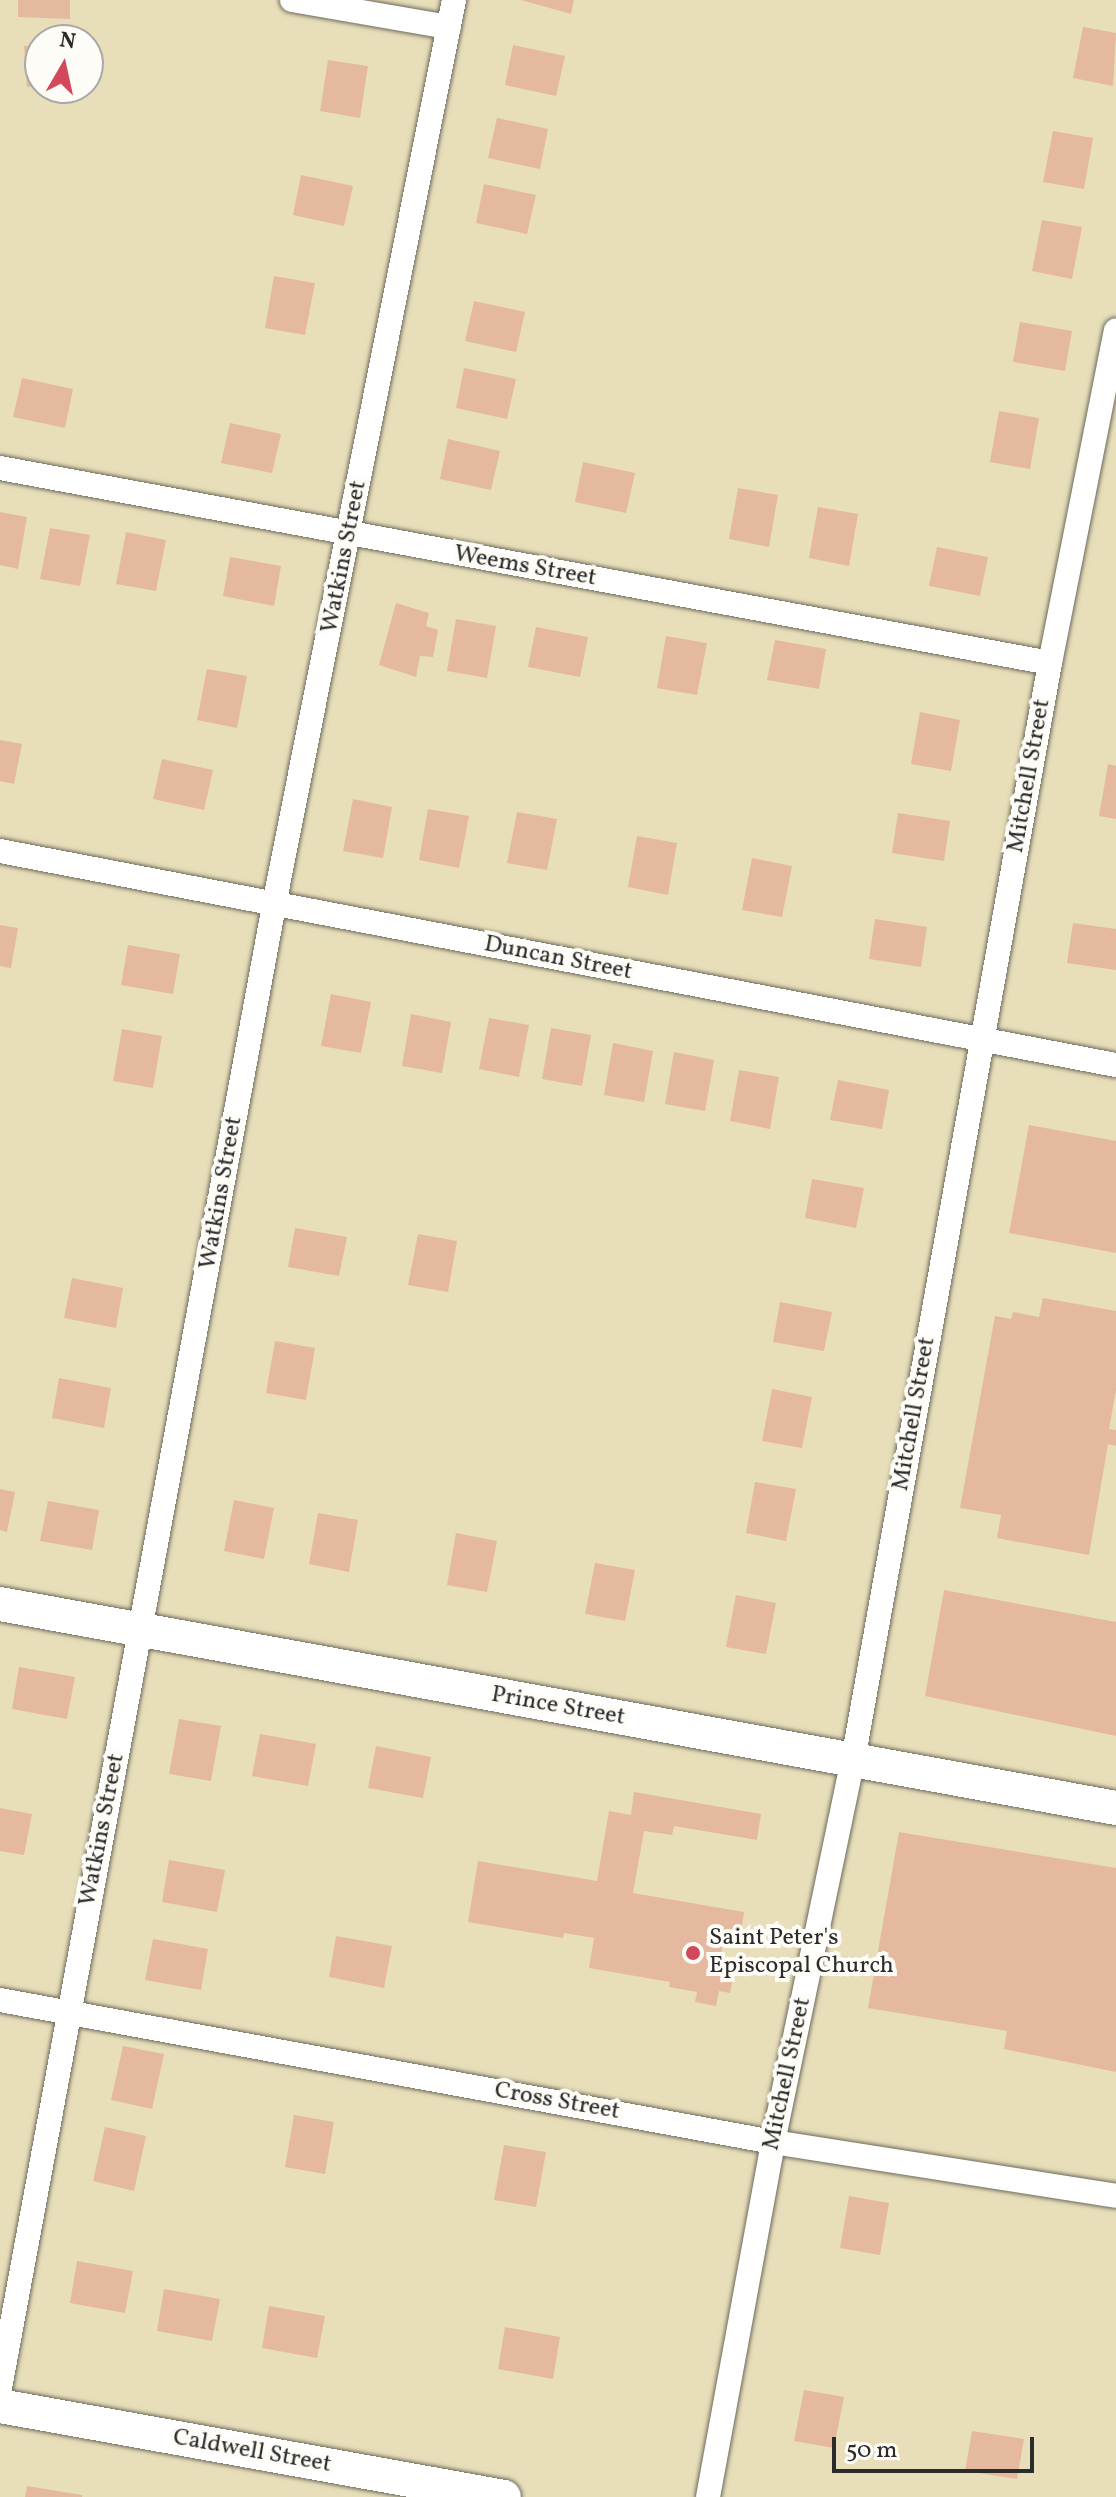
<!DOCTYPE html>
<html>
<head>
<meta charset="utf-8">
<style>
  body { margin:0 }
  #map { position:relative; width:1116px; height:2497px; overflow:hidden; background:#e8dfba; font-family:Vollkorn,serif }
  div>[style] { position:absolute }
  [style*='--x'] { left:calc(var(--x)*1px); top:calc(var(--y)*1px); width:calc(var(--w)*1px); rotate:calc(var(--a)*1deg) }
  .building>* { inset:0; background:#e4b99f }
  .roads { filter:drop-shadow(0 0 2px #6d6a5d) drop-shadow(0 0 2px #6d6a5d) }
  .street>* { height:24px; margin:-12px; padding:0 12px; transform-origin:12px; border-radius:12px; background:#fff }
  .secondary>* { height:34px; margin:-17px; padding:0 17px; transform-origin:17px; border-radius:17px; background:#fff }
  .dots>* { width:22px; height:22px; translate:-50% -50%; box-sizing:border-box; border:4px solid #fdfcf7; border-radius:50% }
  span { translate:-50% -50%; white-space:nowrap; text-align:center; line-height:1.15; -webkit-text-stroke:8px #fdfcf7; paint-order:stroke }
  .street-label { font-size:24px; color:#2b2b2b }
  .poi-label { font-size:24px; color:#2b2b2b }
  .left { translate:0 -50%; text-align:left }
  .north { position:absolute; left:24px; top:24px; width:80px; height:80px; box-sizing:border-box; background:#fdfcf7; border:2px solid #a9a8a5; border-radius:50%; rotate:9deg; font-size:22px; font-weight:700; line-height:32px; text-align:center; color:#2b2b2b }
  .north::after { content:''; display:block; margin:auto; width:28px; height:36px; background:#d1495b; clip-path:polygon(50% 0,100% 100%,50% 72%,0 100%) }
  .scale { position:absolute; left:832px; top:2437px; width:202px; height:36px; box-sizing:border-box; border:4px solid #2b2b2b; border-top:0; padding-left:10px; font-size:24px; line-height:28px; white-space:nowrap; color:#2b2b2b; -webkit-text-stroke:6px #fdfcf7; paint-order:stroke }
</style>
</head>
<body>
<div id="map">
  <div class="building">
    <i style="clip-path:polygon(18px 0,70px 0,70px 19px,18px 17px)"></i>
    <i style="clip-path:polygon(521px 0,574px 0,571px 14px)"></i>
    <i style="clip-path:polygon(1083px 27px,1116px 33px,1113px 86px,1073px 78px)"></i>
    <i style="clip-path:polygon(40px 45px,40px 86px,27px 87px,24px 46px)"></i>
    <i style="clip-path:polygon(513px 45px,565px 56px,556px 96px,505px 85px)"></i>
    <i style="clip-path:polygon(328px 60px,368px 66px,360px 118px,320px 111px)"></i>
    <i style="clip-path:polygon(497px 118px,548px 129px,540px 169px,488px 158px)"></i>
    <i style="clip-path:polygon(1053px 131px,1093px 138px,1084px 189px,1043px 182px)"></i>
    <i style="clip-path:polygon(301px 175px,353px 186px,344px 226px,293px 215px)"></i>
    <i style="clip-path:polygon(484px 184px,536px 195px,527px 234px,476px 223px)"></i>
    <i style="clip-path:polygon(1042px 220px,1082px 227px,1072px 279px,1032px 271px)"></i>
    <i style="clip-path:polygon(274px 276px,315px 283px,305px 335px,265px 328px)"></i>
    <i style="clip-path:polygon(474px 301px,525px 312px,516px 352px,465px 341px)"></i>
    <i style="clip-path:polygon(1020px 322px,1072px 331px,1065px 371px,1013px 362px)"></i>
    <i style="clip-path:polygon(464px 368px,516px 379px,507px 419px,456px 408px)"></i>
    <i style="clip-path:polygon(22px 378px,73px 389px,65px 428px,13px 417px)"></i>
    <i style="clip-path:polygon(999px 411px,1039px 418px,1030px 469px,990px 462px)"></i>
    <i style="clip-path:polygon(230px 423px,281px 434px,272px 473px,221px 463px)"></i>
    <i style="clip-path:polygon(448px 439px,500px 451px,491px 490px,440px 479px)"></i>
    <i style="clip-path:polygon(583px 462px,635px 473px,626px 513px,575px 502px)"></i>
    <i style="clip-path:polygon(738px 488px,778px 495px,769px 547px,729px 539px)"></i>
    <i style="clip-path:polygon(818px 507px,858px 514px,849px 566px,809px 558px)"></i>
    <i style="clip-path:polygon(0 512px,27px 517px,18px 569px,0 565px)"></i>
    <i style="clip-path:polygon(50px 528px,90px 535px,80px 586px,40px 579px)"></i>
    <i style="clip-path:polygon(126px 532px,166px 540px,156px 591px,116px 584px)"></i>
    <i style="clip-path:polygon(937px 547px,988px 557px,980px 596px,929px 586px)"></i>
    <i style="clip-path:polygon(230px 557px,281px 566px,274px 606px,223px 596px)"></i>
    <i style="clip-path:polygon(396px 603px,429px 613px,426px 626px,438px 630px,433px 657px,420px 656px,416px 677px,379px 665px)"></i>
    <i style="clip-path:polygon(456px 619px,496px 626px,487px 678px,447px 671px)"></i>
    <i style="clip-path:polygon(536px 627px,588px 637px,580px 677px,528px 667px)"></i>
    <i style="clip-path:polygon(666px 636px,707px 643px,697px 695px,657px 688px)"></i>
    <i style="clip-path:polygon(775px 640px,826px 649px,819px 689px,767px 680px)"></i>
    <i style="clip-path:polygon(207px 669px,247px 676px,237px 728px,197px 720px)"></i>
    <i style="clip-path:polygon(920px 712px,960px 720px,951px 771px,911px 764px)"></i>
    <i style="clip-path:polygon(0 740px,22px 744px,14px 784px,0 781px)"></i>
    <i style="clip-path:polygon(162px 759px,213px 770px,204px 810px,153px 799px)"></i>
    <i style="clip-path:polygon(1108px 764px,1116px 766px,1116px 819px,1099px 816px)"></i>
    <i style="clip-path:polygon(353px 799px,392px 807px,383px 858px,343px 851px)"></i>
    <i style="clip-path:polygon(428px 809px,469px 816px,459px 868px,419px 860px)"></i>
    <i style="clip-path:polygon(517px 812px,557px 819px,547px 870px,507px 863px)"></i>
    <i style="clip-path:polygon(898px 813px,950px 821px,944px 861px,892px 853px)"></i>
    <i style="clip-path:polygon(637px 836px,677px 843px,668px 895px,628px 887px)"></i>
    <i style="clip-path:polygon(752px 858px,792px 866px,782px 917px,742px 910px)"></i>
    <i style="clip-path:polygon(875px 919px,927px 927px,921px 967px,869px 959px)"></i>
    <i style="clip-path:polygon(1073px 923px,1116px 929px,1116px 970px,1067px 963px)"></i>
    <i style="clip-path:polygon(0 925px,18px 928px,11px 968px,0 966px)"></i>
    <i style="clip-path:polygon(128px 945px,180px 954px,173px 994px,121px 985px)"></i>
    <i style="clip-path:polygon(331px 994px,371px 1002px,361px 1053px,321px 1046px)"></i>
    <i style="clip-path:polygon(411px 1014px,451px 1022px,442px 1073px,402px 1066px)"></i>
    <i style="clip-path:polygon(489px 1018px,529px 1025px,519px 1077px,479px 1069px)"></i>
    <i style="clip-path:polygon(551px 1028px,591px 1035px,582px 1086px,542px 1079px)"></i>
    <i style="clip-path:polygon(122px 1029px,162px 1036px,153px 1088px,113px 1081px)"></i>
    <i style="clip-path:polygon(613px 1043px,653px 1051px,644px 1102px,604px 1095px)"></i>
    <i style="clip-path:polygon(674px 1052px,714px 1060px,705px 1111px,665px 1104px)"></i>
    <i style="clip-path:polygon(739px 1070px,779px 1077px,770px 1129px,730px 1121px)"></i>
    <i style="clip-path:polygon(838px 1080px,889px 1090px,882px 1129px,830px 1120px)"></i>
    <i style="clip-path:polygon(1029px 1125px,1116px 1141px,1116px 1253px,1009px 1233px)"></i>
    <i style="clip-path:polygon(812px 1179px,864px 1188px,856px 1228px,805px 1218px)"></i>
    <i style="clip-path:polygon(295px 1228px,347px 1237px,339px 1276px,288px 1267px)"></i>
    <i style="clip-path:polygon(418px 1234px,457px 1241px,448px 1292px,408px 1285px)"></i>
    <i style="clip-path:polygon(72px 1278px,123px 1288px,116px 1328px,64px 1318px)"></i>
    <i style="clip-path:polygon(1043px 1298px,1116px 1311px,1116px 1390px,1109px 1429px,1116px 1430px,1116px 1446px,1108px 1444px,1089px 1555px,997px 1538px,1001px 1515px,960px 1508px,995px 1316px,1011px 1319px,1013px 1312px,1039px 1317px)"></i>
    <i style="clip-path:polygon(780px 1302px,832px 1312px,824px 1351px,773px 1342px)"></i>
    <i style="clip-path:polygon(275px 1341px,315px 1348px,306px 1400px,266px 1393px)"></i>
    <i style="clip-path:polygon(59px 1378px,111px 1388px,104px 1428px,52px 1418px)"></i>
    <i style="clip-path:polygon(772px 1389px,812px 1397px,802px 1448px,762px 1441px)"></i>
    <i style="clip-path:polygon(755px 1482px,796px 1489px,786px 1541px,746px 1533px)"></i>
    <i style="clip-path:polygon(0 1489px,15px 1492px,7px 1532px,0 1530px)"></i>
    <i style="clip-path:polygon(234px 1500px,274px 1508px,264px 1559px,224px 1551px)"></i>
    <i style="clip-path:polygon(48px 1501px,99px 1510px,92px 1550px,40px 1541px)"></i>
    <i style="clip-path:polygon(318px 1513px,358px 1520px,349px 1572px,309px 1564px)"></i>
    <i style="clip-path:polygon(456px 1533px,497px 1541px,487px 1592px,447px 1585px)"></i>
    <i style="clip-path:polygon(595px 1563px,635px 1570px,625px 1621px,585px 1614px)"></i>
    <i style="clip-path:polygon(944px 1590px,1116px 1622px,1116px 1736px,925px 1696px)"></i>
    <i style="clip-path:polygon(736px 1595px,776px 1603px,766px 1654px,726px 1647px)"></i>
    <i style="clip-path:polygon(19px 1667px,75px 1677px,67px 1719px,12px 1709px)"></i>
    <i style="clip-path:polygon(179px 1719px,221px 1726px,211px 1781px,169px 1774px)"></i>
    <i style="clip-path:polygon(260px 1734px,316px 1744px,308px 1786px,252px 1776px)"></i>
    <i style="clip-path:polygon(376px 1746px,431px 1757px,423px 1798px,368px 1788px)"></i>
    <i style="clip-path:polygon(634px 1792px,761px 1814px,757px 1840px,674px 1826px,672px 1835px,644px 1831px,633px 1893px,744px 1912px,740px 1939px,724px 1937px,720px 1960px,736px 1963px,730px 1993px,719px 1991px,716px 2006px,695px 2002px,697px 1992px,669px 1987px,670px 1982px,589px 1968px,594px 1938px,564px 1933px,563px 1938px,468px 1922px,478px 1861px,597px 1881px,609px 1811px,631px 1815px)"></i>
    <i style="clip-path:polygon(0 1808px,32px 1814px,24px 1855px,0 1851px)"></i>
    <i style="clip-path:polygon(899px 1832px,1116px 1868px,1116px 2072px,1004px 2049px,1007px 2031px,868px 2008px)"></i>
    <i style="clip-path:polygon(169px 1860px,225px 1870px,217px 1912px,162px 1902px)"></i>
    <i style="clip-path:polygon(336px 1936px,392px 1946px,384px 1988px,329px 1977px)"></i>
    <i style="clip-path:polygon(153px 1939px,208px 1949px,201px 1990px,145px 1980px)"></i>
    <i style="clip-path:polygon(123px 2046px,164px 2054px,152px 2109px,111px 2100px)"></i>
    <i style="clip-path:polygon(294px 2115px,334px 2122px,325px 2174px,285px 2167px)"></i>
    <i style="clip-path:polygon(105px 2127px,146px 2136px,134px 2191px,93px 2181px)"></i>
    <i style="clip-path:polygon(504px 2145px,546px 2152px,536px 2207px,494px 2200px)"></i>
    <i style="clip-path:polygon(849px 2196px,889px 2203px,880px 2255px,840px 2248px)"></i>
    <i style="clip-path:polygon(77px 2261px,133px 2271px,125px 2313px,70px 2303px)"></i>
    <i style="clip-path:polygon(164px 2289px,220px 2299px,212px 2341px,157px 2331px)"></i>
    <i style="clip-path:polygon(269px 2306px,325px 2316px,317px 2358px,262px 2348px)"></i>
    <i style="clip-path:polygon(505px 2327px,560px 2337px,553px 2379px,498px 2369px)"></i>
    <i style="clip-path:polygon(804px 2390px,844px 2397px,834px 2448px,794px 2441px)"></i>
    <i style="clip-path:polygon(972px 2431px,1024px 2439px,1017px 2479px,965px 2471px)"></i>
    <i style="clip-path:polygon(27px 2486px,82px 2495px,82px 2497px,25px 2497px)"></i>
  </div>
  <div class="roads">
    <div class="street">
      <i style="--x:292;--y:0;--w:159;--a:9.8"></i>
      <i style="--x:0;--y:468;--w:1068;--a:10.52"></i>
      <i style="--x:0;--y:851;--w:1136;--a:10.86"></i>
      <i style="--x:0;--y:2000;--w:786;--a:10.41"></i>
      <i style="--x:773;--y:2142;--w:347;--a:8.9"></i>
      <i style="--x:0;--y:2388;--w:1508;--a:-79.53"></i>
      <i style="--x:274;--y:905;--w:923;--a:-78.75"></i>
      <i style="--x:708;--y:2497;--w:361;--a:-79.6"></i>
      <i style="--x:773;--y:2142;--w:390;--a:-78.2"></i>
      <i style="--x:853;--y:1760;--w:1115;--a:-79.82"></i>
      <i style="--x:1050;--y:663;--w:339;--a:-78.8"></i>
    </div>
    <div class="secondary">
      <i style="--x:0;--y:1604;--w:1134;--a:10.36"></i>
      <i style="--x:0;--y:2406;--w:512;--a:10.23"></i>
    </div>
  </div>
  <div class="dots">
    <i style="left:693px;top:1953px;background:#d1495b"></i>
  </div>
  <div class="street-label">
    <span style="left:345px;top:557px;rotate:-79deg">Watkins Street</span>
    <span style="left:525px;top:567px;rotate:10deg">Weems Street</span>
    <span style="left:1030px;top:776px;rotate:-80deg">Mitchell Street</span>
    <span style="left:558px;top:959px;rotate:11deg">Duncan Street</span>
    <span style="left:222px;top:1193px;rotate:-80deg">Watkins Street</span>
    <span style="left:915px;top:1414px;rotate:-80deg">Mitchell Street</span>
    <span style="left:558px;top:1707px;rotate:10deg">Prince Street</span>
    <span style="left:103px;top:1830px;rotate:-79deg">Watkins Street</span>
    <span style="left:788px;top:2074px;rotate:-78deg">Mitchell Street</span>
    <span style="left:557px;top:2102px;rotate:10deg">Cross Street</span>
    <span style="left:252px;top:2452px;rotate:10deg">Caldwell Street</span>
  </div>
  <div class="poi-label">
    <span class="left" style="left:709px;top:1953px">Saint Peter's<br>Episcopal Church</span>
  </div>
  <div class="north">N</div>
  <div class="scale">50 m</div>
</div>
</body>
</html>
